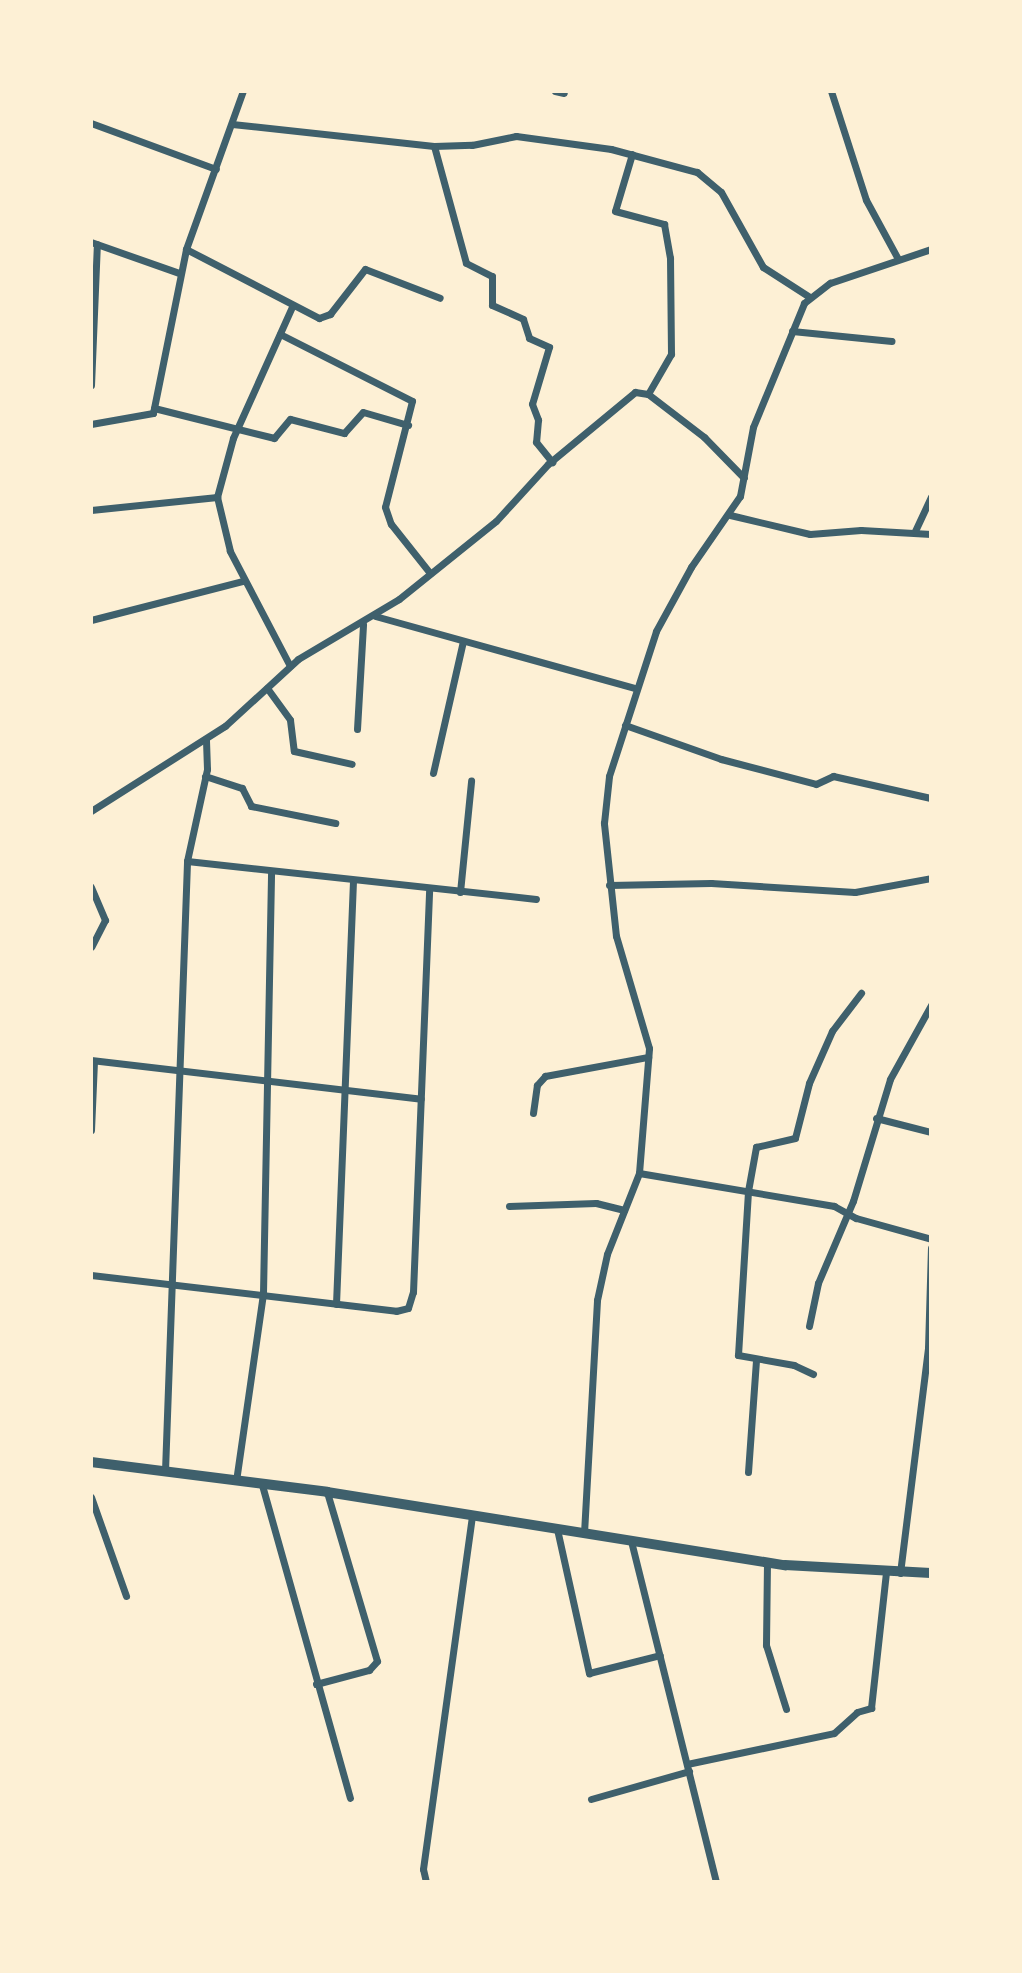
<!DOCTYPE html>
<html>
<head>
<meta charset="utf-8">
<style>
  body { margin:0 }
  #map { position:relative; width:1022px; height:1973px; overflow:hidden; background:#fdf0d5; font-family:"PT Sans Narrow",sans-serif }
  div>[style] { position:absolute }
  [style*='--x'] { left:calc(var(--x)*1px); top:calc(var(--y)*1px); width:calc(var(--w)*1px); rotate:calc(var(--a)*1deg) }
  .minor>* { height:7px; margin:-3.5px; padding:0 3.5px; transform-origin:3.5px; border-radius:3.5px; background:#3f606c }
  .tertiary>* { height:10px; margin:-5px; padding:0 5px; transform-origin:5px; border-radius:5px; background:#3f606c }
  span { translate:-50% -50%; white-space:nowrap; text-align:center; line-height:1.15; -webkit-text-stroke:5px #fdf0d5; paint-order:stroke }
  .frame { position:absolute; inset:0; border:93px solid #fdf0d5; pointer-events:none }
</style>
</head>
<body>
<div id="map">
  <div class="minor">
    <i style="--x:555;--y:91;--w:9;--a:13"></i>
    <i style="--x:831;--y:91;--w:114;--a:72.2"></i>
    <i style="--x:866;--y:200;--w:67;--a:61.5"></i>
    <i style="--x:91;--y:123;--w:133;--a:20.2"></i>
    <i style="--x:232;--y:124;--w:203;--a:6.2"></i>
    <i style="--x:434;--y:146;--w:38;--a:-2"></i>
    <i style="--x:472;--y:145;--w:45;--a:-11.6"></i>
    <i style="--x:516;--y:136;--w:96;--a:7.8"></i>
    <i style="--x:611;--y:149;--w:89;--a:15"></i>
    <i style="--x:697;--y:172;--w:31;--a:40"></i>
    <i style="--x:721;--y:192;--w:86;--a:60.8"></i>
    <i style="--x:763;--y:267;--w:54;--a:32.8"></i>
    <i style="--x:434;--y:146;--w:121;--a:74.7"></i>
    <i style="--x:466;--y:263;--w:29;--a:27"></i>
    <i style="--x:492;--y:276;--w:29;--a:90"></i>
    <i style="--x:492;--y:305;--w:34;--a:24"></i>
    <i style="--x:523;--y:319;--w:20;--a:72"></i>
    <i style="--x:529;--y:338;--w:22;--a:24"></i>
    <i style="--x:549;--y:347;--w:59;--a:106.6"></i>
    <i style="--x:532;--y:404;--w:17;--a:69"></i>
    <i style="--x:538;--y:420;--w:22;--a:95"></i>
    <i style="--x:536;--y:442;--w:26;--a:51"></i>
    <i style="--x:632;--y:154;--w:59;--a:106.6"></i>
    <i style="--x:615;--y:211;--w:51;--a:14.9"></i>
    <i style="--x:664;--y:224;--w:35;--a:80"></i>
    <i style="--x:670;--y:258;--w:96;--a:89.4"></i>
    <i style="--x:671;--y:354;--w:46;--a:119.9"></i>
    <i style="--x:91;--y:242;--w:93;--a:19.4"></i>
    <i style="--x:186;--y:249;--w:150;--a:27.4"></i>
    <i style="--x:319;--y:318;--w:12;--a:-20"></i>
    <i style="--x:330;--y:314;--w:57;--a:-52.1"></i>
    <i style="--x:365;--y:269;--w:80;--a:21.1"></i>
    <i style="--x:792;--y:331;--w:100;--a:5.7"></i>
    <i style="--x:280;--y:334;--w:148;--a:26.9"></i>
    <i style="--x:412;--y:401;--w:109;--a:104.3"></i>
    <i style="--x:385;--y:507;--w:18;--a:71"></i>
    <i style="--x:391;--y:524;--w:63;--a:51.5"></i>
    <i style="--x:91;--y:385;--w:141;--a:-87.6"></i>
    <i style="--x:154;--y:408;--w:124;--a:14"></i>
    <i style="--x:274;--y:438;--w:25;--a:-50"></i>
    <i style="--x:290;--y:419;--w:56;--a:14.5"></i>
    <i style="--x:344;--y:433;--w:28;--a:-48"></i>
    <i style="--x:363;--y:412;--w:47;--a:16.1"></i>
    <i style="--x:91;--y:424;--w:63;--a:-10.1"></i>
    <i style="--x:153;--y:413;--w:167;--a:-78.6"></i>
    <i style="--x:186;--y:249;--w:168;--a:-70.2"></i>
    <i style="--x:91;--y:510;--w:127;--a:-5.9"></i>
    <i style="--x:730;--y:515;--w:82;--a:13.4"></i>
    <i style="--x:810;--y:534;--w:51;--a:-4.5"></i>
    <i style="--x:861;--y:530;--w:70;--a:3.3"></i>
    <i style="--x:915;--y:531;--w:38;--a:-65"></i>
    <i style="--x:375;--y:616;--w:269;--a:15.5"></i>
    <i style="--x:91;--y:620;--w:157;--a:-14.4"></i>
    <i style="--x:290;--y:666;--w:130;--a:-117.6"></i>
    <i style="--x:230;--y:551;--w:56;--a:-103.5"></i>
    <i style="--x:217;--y:497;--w:61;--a:-74.8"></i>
    <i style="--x:233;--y:438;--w:144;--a:-65.8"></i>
    <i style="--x:267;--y:688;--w:39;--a:54"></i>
    <i style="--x:290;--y:720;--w:31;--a:83"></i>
    <i style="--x:294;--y:751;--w:59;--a:12.6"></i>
    <i style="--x:625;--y:725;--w:102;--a:19.5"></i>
    <i style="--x:721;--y:759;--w:98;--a:14.7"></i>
    <i style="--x:816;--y:784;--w:19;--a:-25"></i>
    <i style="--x:833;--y:776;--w:100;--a:12.7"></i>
    <i style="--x:357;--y:729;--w:105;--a:-86.7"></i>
    <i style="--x:433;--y:773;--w:135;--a:-77.2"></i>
    <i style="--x:205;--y:776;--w:39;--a:18"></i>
    <i style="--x:242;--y:788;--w:20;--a:63"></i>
    <i style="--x:251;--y:806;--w:86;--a:11.4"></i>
    <i style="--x:91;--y:811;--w:159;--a:-32.4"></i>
    <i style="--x:225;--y:726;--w:99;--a:-42.5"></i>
    <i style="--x:298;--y:659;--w:117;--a:-30.7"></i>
    <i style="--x:399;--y:599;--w:124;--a:-38.8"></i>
    <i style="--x:496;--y:521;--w:77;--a:-47.6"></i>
    <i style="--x:548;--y:464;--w:113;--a:-39.6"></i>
    <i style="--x:635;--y:392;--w:13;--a:9"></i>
    <i style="--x:648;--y:394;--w:71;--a:37.5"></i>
    <i style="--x:704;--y:437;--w:57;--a:45.7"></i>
    <i style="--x:187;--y:861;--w:351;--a:6.2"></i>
    <i style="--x:609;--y:885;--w:102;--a:-1.1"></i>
    <i style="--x:711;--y:883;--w:144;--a:3.6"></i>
    <i style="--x:855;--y:892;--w:77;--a:-10.4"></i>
    <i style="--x:91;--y:887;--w:36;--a:67"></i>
    <i style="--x:105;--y:920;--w:30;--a:117"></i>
    <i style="--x:460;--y:892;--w:112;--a:-84.3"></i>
    <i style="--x:91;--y:1060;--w:332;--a:6.7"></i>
    <i style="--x:533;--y:1113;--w:28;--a:-82"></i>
    <i style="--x:537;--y:1085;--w:12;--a:-48"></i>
    <i style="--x:545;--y:1076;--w:105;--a:-10.5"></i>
    <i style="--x:876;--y:1118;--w:57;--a:14.3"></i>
    <i style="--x:91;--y:1130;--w:69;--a:-87.5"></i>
    <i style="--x:639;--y:1173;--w:198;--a:9.6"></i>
    <i style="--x:834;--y:1206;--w:25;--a:29"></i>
    <i style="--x:856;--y:1218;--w:78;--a:15.6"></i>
    <i style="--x:509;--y:1206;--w:87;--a:-2"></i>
    <i style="--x:596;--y:1203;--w:29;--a:14"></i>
    <i style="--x:91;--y:1275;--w:307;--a:6.7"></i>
    <i style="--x:396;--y:1311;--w:12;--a:-14"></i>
    <i style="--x:408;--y:1308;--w:17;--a:-73"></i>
    <i style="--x:413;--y:1292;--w:403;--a:-87.7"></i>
    <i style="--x:336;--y:1304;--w:423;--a:-87.7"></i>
    <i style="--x:809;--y:1326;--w:44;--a:-78.2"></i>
    <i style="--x:818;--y:1283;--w:89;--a:-66.9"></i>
    <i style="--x:853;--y:1201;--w:127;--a:-73.1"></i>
    <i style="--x:890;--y:1079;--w:85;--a:-61"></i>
    <i style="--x:813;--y:1374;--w:21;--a:-155"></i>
    <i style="--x:794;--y:1365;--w:57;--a:-169.9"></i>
    <i style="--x:738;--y:1355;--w:164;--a:-86.5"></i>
    <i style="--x:748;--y:1191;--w:45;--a:-79.7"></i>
    <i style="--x:756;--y:1147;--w:40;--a:-13"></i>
    <i style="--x:795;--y:1138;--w:57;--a:-75.7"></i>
    <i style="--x:809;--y:1083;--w:57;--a:-66.1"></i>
    <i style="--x:832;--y:1031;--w:48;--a:-52.7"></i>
    <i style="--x:165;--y:1471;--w:610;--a:-87.93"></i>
    <i style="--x:187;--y:861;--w:94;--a:-77.7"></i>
    <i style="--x:207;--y:769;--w:30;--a:-92"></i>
    <i style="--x:748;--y:1472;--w:111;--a:-85.9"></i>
    <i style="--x:236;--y:1481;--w:190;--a:-81.8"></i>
    <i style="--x:263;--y:1293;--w:422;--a:-88.9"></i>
    <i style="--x:262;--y:1485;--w:325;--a:74.3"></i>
    <i style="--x:91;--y:1497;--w:105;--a:70.5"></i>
    <i style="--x:557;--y:1529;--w:148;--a:77.5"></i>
    <i style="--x:589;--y:1673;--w:73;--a:-14.2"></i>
    <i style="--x:584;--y:1533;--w:233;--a:-86.8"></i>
    <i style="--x:597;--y:1300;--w:47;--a:-77.7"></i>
    <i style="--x:607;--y:1254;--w:87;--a:-68.4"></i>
    <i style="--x:639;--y:1173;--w:125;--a:-85.4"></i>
    <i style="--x:649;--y:1048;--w:117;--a:-106.4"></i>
    <i style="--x:616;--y:936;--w:114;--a:-96.1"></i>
    <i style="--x:604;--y:823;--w:47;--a:-83.9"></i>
    <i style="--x:609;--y:776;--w:152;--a:-72"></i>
    <i style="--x:656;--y:631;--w:73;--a:-61.3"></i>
    <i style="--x:691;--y:567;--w:86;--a:-55.4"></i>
    <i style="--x:740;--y:496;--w:70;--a:-79.3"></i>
    <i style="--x:753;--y:427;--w:134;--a:-67.6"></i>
    <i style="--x:804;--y:303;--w:33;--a:-38"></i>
    <i style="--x:830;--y:283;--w:107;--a:-18.6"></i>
    <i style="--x:631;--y:1541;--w:351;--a:76"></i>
    <i style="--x:767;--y:1562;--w:83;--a:90.7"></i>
    <i style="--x:766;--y:1645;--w:67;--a:72.6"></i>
    <i style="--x:900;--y:1573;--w:227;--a:-82.9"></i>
    <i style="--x:928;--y:1348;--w:100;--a:-88.3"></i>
    <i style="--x:316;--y:1684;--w:55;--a:-14.8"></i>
    <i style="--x:369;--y:1670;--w:12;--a:-48"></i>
    <i style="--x:377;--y:1661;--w:176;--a:-106.5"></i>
    <i style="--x:687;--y:1764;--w:150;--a:-11.9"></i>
    <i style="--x:834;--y:1733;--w:31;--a:-42"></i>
    <i style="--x:857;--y:1712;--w:15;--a:-16"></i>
    <i style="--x:871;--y:1708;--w:136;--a:-83.7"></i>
    <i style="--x:591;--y:1799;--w:102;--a:-15.9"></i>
    <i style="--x:426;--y:1882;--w:13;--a:-103"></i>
    <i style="--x:423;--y:1869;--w:354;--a:-82.1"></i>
  </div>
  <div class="tertiary">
    <i style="--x:91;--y:1462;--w:238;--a:7.2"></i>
    <i style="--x:327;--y:1492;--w:464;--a:9.1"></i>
    <i style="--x:785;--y:1565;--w:146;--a:3.1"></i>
  </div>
  <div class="frame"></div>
</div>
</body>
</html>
